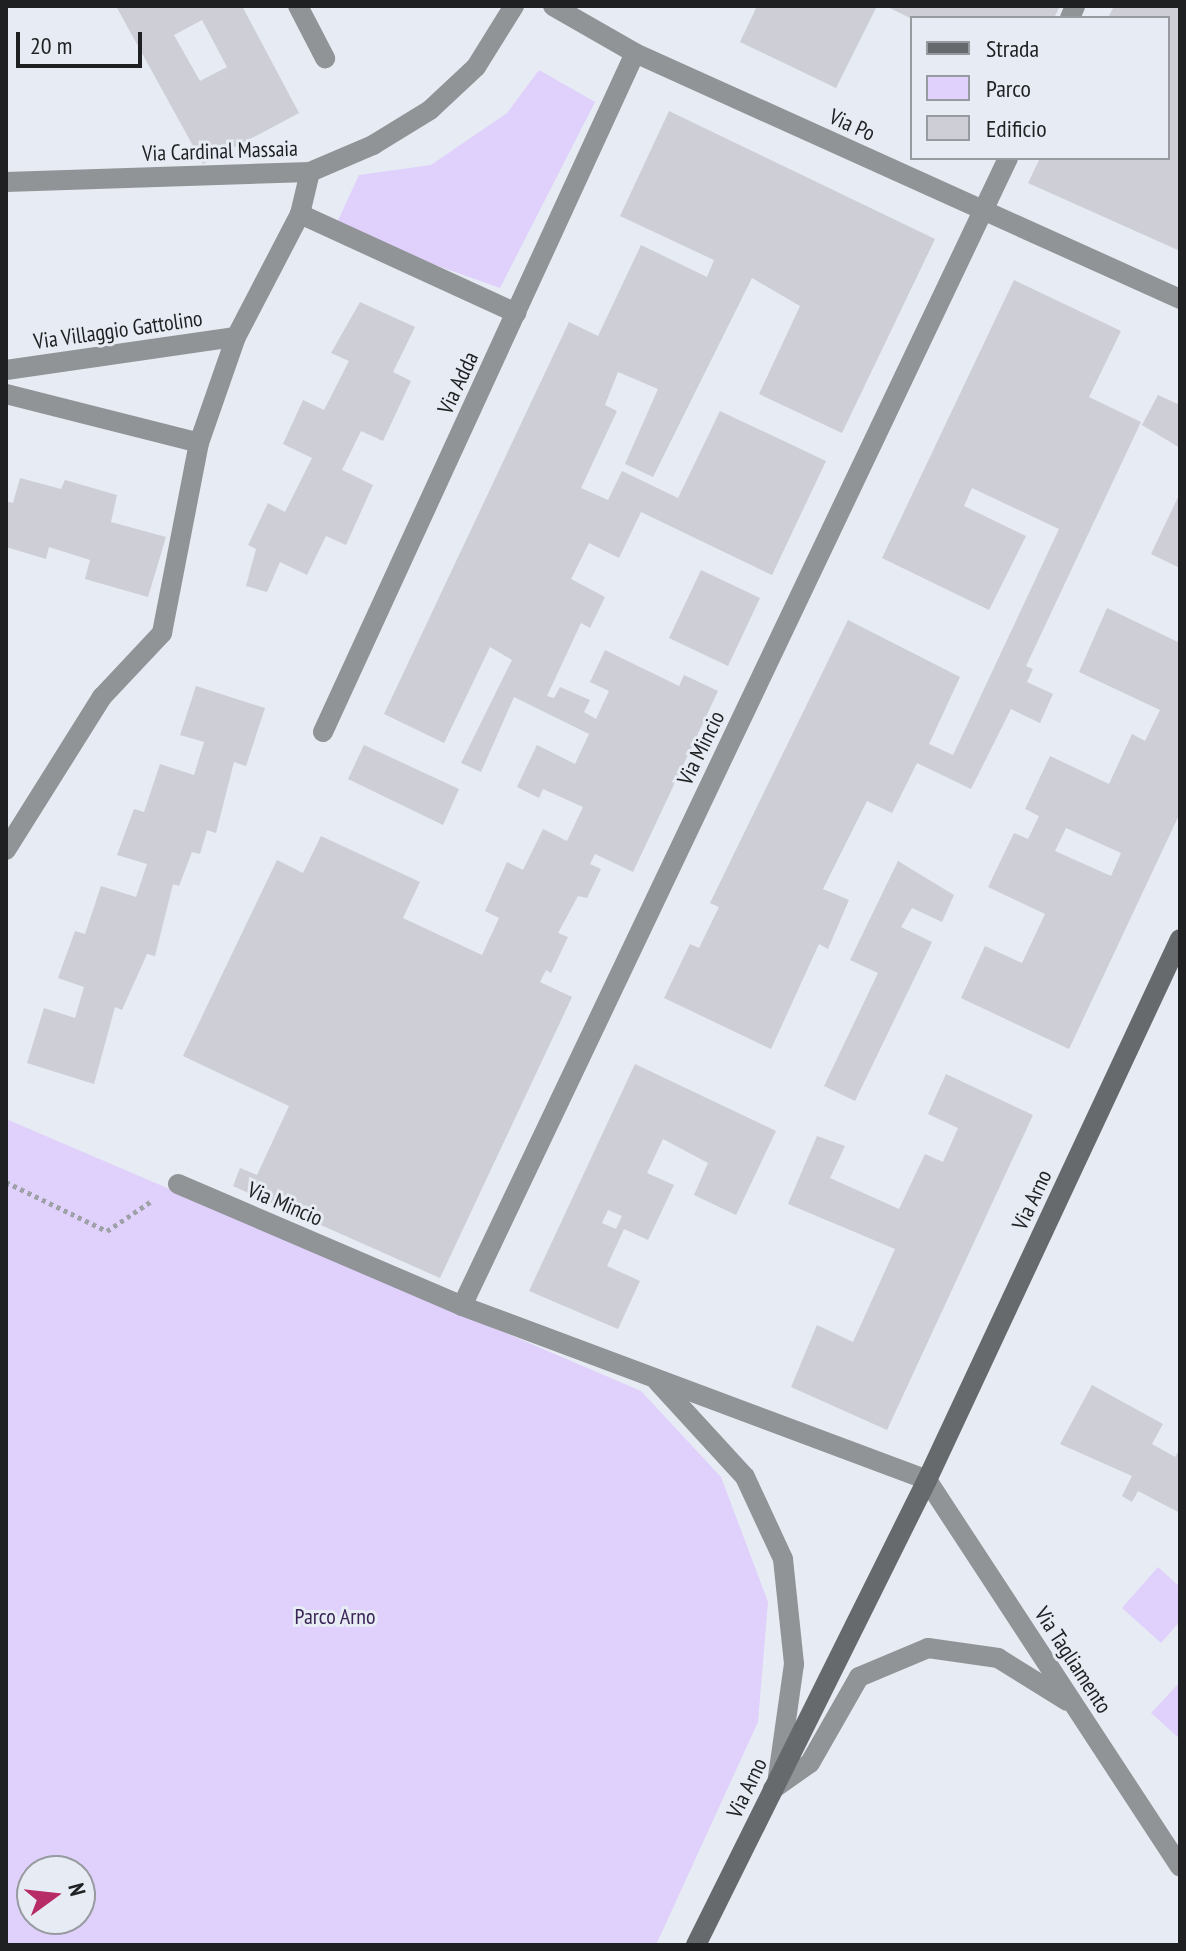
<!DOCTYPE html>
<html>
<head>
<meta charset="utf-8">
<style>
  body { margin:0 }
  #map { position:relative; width:1186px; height:1951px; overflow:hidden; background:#e7ebf3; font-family:"PT Sans Narrow",sans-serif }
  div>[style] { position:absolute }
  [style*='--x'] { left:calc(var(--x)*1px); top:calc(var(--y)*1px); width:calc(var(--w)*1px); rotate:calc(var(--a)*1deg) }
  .green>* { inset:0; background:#dfd1fb }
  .building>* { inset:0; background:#cdced6 }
  .path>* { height:5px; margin-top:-2.5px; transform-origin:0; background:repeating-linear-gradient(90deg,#9ea1a7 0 4px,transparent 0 8px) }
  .service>* { height:20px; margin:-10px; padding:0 10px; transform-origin:10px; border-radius:10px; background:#919496 }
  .minor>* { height:20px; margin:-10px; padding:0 10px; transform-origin:10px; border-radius:10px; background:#919496 }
  .secondary>* { height:20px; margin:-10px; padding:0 10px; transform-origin:10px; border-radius:10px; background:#666a6d }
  span { translate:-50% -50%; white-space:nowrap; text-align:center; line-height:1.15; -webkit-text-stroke:6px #e7ebf3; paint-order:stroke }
  .street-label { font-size:22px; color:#1e2022 }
  .park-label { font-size:22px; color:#392357 }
  .frame { position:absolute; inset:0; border:8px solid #1e2022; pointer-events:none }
  .legend { position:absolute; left:910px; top:16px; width:260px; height:144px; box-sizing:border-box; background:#e7ebf3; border:2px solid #979a9f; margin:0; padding:10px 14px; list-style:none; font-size:24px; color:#1e2022 }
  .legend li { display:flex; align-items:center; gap:16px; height:40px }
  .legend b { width:40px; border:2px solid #979a9f }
  .north { position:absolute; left:16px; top:1855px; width:80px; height:80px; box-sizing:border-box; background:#e7ebf3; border:2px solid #979a9f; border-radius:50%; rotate:75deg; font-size:22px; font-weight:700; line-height:32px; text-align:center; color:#1e2022 }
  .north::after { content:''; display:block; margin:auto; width:28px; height:36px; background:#b72c66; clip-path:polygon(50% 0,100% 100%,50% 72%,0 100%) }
  .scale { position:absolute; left:16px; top:32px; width:126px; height:36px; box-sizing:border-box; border:4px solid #1e2022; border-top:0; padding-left:10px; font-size:24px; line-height:28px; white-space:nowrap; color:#1e2022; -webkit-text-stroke:6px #e7ebf3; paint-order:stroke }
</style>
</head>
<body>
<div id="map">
  <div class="green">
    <i style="clip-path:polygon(539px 70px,595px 102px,500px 288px,334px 229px,359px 175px,431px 165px,507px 113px)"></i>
    <i style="clip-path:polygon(evenodd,6px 1119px,641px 1391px,721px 1477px,768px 1602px,758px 1722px,656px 1945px,6px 1945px,6px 1119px,32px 1871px,80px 1871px,80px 1919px,32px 1919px,32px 1871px)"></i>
    <i style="clip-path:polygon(1158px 1567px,1180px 1587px,1180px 1621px,1161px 1643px,1122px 1608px)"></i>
    <i style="clip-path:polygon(1180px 1682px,1180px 1739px,1151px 1713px)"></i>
  </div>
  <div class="building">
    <i style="clip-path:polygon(evenodd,116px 6px,242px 6px,299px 113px,203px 164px,116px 6px,202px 20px,227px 67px,200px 81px,174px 35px,202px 20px)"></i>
    <i style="clip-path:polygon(757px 6px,877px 6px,836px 88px,740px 42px)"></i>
    <i style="clip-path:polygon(886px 6px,1060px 6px,1054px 18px,912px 19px)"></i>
    <i style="clip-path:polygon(1114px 6px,1180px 6px,1180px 251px,1028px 183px,1040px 158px,1168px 158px,1168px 18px,1108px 18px)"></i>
    <i style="clip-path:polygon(669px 111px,935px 239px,842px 433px,759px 394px,800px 306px,752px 278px,653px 477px,625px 464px,658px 389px,618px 372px,605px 405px,617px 411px,581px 488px,608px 500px,622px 471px,678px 498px,720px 411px,826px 461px,772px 575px,641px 512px,619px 558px,589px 543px,571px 579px,605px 597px,590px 628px,581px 623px,547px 696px,554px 698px,560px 687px,590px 700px,584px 712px,596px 719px,609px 691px,590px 682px,605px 650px,679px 686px,684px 675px,718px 691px,633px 872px,595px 854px,590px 864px,601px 869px,587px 898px,578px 896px,558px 933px,568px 937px,551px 973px,546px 970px,540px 982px,572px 997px,440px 1278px,233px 1186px,240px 1168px,257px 1175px,289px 1106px,183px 1056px,277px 860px,303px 873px,321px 836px,420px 882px,403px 918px,482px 955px,499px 918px,485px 911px,507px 862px,523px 870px,543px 829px,567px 841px,583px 807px,543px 789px,539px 798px,517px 787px,537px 745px,575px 764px,589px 734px,514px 697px,481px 772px,461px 763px,512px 660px,490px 647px,444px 743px,384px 714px,569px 322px,598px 336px,641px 245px,707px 277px,714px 260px,620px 216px)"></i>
    <i style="clip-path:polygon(1014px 280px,1121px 331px,1089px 397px,1141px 422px,1026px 666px,1033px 669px,1027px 682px,1053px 694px,1040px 723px,1011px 709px,971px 789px,917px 763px,892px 813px,867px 801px,823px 889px,849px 900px,828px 949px,819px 944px,771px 1049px,664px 998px,690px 944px,699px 948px,719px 907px,710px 903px,848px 620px,960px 677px,929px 744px,953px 755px,1059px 529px,972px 488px,964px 506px,1026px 536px,989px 610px,882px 558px)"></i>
    <i style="clip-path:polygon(360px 302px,415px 327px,393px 372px,411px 381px,383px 441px,361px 431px,342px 470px,373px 485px,346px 545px,326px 536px,307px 575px,280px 562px,267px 592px,246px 586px,256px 549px,248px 545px,268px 503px,285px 512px,312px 458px,283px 444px,303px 400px,324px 410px,349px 361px,331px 353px)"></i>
    <i style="clip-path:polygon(1158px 395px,1180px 405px,1180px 448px,1142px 425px)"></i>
    <i style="clip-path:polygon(20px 478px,61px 489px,65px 480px,117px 495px,111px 522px,166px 537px,148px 597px,85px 579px,90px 560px,49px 547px,46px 559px,6px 547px,6px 501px,13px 503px)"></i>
    <i style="clip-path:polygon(1180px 493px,1180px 568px,1151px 554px)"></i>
    <i style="clip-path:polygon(701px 570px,760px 598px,728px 666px,669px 638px)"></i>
    <i style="clip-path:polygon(evenodd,1107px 608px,1180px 643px,1180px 813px,1069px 1049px,961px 998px,985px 946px,1022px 963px,1045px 914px,988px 887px,1014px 833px,1028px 839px,1039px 816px,1025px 809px,1050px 756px,1109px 784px,1132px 734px,1145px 741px,1160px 710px,1079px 672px,1107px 608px,1066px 828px,1121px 853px,1111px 876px,1055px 851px,1066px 828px)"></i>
    <i style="clip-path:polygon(196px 686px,265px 708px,246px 766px,234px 762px,216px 833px,207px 830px,200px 854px,192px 852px,179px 886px,173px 884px,155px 956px,147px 954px,122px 1010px,115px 1007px,94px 1084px,27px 1063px,44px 1008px,75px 1018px,84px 987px,58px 978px,75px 931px,85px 934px,101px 886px,136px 897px,147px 864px,117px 855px,134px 809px,144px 812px,160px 764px,194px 775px,204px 742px,180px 735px)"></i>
    <i style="clip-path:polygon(364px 745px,459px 789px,443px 825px,348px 779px)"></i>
    <i style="clip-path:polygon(898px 861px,954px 895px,942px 922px,912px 908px,901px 927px,932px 942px,855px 1101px,824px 1086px,878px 973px,850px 960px)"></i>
    <i style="clip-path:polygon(evenodd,635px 1064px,776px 1131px,736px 1215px,694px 1195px,708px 1163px,663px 1139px,647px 1173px,674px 1185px,648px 1240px,624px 1229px,607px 1266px,640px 1281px,618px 1329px,529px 1291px,635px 1064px,608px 1210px,622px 1216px,616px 1229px,602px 1223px,608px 1210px)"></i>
    <i style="clip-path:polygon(946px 1074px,1033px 1115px,887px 1430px,791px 1387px,817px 1325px,853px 1342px,895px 1249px,788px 1204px,817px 1136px,845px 1146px,830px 1178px,899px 1209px,925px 1154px,943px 1162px,958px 1128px,928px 1114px)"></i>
    <i style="clip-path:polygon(1092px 1385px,1163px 1424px,1152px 1444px,1175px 1457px,1180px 1449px,1180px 1513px,1138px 1491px,1132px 1502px,1122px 1496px,1132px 1476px,1060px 1444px)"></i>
  </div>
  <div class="path">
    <i style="--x:6;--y:1182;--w:112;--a:25.9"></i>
    <i style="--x:107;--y:1231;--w:55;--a:-34"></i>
  </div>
  <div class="service">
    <i style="--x:298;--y:6;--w:59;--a:62.6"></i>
  </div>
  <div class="minor">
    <i style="--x:553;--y:6;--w:95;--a:29.8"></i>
    <i style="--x:635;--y:53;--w:598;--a:24.29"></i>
    <i style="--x:1070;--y:18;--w:13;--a:-67"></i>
    <i style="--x:6;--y:182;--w:304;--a:-1.9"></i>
    <i style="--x:310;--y:172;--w:69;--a:-23.2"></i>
    <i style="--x:373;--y:145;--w:67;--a:-31.6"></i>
    <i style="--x:430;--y:110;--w:63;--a:-43.1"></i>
    <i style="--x:476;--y:67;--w:72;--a:-58.1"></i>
    <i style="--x:300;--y:214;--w:238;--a:24.6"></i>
    <i style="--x:6;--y:370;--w:232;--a:-8.2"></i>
    <i style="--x:6;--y:394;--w:199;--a:14.2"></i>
    <i style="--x:323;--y:732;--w:747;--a:-65.32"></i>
    <i style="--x:6;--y:850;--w:181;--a:-57.9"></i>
    <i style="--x:102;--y:697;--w:88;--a:-46.8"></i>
    <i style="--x:162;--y:633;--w:194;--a:-79"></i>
    <i style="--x:199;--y:443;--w:112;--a:-70.8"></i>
    <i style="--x:236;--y:337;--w:139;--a:-62.5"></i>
    <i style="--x:300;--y:214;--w:43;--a:-76.6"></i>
    <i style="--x:178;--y:1184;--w:309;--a:23.2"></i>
    <i style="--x:462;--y:1306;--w:496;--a:20.5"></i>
    <i style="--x:927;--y:1480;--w:462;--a:56.8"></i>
    <i style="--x:462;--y:1306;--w:1271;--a:-64.56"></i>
    <i style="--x:657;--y:1381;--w:130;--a:47.5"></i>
    <i style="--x:745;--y:1477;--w:90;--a:65.1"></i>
    <i style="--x:783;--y:1559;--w:106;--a:84"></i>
    <i style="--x:794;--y:1664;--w:114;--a:98.1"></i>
    <i style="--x:773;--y:1789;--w:45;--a:-35.1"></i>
    <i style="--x:810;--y:1763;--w:99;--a:-60.3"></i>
    <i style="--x:859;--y:1677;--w:75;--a:-22.8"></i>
    <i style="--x:928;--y:1648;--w:71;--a:8.1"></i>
    <i style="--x:998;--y:1658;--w:81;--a:31.9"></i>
  </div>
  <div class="secondary">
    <i style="--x:696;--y:1945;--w:519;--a:-63.58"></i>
    <i style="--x:927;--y:1480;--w:597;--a:-64.94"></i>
  </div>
  <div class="street-label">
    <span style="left:852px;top:125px;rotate:24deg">Via Po</span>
    <span style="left:220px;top:151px;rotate:-2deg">Via Cardinal Massaia</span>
    <span style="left:118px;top:330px;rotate:-8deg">Via Villaggio Gattolino</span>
    <span style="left:458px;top:383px;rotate:-65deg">Via Adda</span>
    <span style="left:701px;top:748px;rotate:-64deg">Via Mincio</span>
    <span style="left:1032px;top:1200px;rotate:-65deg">Via Arno</span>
    <span style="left:285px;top:1204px;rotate:23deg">Via Mincio</span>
    <span style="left:1073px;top:1660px;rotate:57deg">Via Tagliamento</span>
    <span style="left:747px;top:1788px;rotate:-64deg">Via Arno</span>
  </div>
  <div class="park-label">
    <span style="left:335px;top:1617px">Parco Arno</span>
  </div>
  <div class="frame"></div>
  <ul class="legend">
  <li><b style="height:10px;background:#666a6d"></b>Strada</li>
  <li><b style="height:22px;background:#dfd1fb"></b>Parco</li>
  <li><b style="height:22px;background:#cdced6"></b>Edificio</li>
  </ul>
  <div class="north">N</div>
  <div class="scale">20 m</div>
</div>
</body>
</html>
